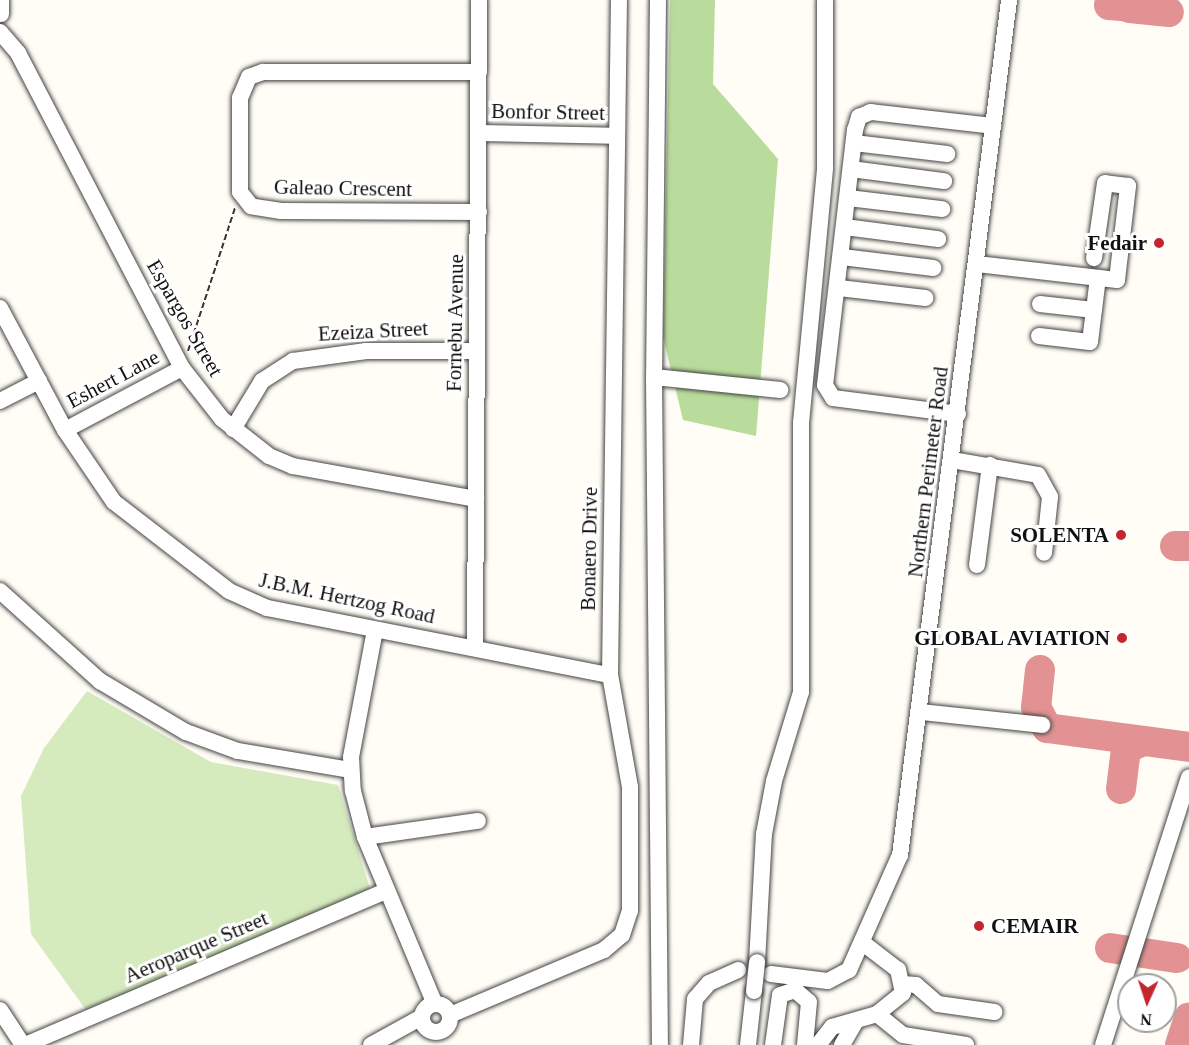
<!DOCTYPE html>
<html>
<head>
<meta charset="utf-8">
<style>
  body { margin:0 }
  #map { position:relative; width:1189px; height:1045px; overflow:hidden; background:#fffdf5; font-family:"Times New Roman",serif }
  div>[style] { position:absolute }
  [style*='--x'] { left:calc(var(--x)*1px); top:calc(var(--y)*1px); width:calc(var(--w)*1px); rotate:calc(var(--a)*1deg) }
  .green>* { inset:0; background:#d5ebbd }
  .forest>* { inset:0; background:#b9dc9c }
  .taxiway>* { height:30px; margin:-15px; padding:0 15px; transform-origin:15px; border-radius:15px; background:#e29292 }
  .path>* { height:2px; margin-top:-1px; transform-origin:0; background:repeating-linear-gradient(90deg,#333 0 6px,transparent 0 9px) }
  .roads { filter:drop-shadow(0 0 2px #444) drop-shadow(0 0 2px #444) }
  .minor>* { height:16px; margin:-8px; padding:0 8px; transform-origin:8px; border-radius:8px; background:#fff }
  .minor>.ring { margin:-8px; padding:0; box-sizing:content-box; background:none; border:16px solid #fff; border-radius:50% }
  .bridges { filter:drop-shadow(0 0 2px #444) drop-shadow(0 0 2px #444) }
  .minor-bridge>* { height:16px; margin:-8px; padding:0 8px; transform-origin:8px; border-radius:8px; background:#fff }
  .dots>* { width:16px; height:16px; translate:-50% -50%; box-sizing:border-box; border:3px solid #fff; border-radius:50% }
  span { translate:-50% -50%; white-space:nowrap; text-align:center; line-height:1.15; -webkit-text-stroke:6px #fff; paint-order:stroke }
  .street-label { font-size:21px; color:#111 }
  .poi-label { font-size:21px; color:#111; font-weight:700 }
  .right { translate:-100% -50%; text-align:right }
  .left { translate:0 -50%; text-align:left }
  .north { position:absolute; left:1117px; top:973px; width:60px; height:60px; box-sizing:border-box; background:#fff; border:2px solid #a0a0a0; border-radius:50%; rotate:183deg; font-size:16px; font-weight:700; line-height:24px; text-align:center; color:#111 }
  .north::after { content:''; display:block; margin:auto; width:21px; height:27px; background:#c4262e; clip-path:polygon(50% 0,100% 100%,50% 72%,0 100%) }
</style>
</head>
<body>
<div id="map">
  <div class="green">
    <i style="clip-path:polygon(87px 691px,211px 762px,338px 785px,371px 892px,86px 1010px,31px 934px,21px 796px,44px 748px)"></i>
  </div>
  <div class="forest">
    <i style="clip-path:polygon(670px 0,715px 0,713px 84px,778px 159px,756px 436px,683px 420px,663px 337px)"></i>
  </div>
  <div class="taxiway">
    <i style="--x:1109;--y:5;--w:25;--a:5"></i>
    <i style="--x:1134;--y:7;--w:15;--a:-28"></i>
    <i style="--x:1130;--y:8;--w:39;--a:6"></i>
    <i style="--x:1175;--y:546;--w:14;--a:0"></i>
    <i style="--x:1040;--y:670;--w:37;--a:96"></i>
    <i style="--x:1036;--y:707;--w:24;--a:62"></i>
    <i style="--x:1047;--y:728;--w:143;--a:7.6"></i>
    <i style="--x:1121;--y:789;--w:40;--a:-82.9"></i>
    <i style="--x:1126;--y:749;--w:19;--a:-25"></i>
    <i style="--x:1110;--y:948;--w:68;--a:8.5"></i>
    <i style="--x:1180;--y:1045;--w:29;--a:-72"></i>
  </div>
  <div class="path">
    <i style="--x:188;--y:351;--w:151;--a:-71.8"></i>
  </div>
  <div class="roads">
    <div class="minor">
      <i style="--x:658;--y:0;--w:377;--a:90.6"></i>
      <i style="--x:654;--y:377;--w:668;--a:89.49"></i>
      <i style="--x:1;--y:14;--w:14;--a:-90"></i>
      <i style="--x:0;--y:32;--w:28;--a:49"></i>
      <i style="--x:18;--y:53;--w:355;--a:62.5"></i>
      <i style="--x:182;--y:368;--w:65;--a:51.9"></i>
      <i style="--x:222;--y:419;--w:60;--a:38.2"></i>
      <i style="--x:269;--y:456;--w:26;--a:23"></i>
      <i style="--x:293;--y:466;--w:186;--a:10.2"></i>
      <i style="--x:478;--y:133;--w:139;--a:1.2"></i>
      <i style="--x:854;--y:143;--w:94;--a:6.7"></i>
      <i style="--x:851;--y:169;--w:94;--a:7.4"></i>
      <i style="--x:848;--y:198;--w:95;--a:6.7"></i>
      <i style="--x:479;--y:212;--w:198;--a:-179.7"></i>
      <i style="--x:281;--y:211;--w:30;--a:-171"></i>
      <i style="--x:251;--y:206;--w:18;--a:-128"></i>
      <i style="--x:240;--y:192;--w:94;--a:-90"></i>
      <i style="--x:240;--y:98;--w:23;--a:-67"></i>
      <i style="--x:249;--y:77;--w:15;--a:-20"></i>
      <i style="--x:263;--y:72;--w:216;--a:0"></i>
      <i style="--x:845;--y:227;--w:94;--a:7.4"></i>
      <i style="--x:842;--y:257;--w:92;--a:6.9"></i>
      <i style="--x:977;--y:264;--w:141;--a:6.5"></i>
      <i style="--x:1117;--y:280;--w:95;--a:-83.3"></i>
      <i style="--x:1128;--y:186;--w:23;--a:-173"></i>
      <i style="--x:1105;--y:183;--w:76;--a:98.3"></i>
      <i style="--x:839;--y:288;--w:87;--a:6.6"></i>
      <i style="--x:1040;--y:304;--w:54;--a:6.3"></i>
      <i style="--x:1094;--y:310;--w:32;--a:-83"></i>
      <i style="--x:0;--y:308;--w:138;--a:62"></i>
      <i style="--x:65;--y:430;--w:87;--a:55.8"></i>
      <i style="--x:114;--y:502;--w:145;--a:37.7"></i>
      <i style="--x:229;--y:591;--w:42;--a:24.1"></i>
      <i style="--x:267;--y:608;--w:349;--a:11.1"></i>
      <i style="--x:1039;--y:336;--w:51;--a:6.7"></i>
      <i style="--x:1090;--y:342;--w:32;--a:-83"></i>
      <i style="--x:654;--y:377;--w:127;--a:5.9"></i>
      <i style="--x:0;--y:401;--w:44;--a:-27.1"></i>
      <i style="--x:958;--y:414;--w:126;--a:-172.7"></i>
      <i style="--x:833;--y:398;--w:15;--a:-122"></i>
      <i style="--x:825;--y:385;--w:257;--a:-83.3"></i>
      <i style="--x:855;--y:130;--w:14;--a:-73"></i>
      <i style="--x:859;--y:117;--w:13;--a:-23"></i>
      <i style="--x:871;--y:112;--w:123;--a:6.5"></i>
      <i style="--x:233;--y:429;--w:56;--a:-58.9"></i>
      <i style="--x:262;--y:381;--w:37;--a:-33"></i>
      <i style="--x:293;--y:361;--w:74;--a:-7.8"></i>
      <i style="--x:366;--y:351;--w:111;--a:0"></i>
      <i style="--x:65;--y:430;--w:132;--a:-27.9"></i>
      <i style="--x:952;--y:460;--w:87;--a:9.9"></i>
      <i style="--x:1038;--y:475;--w:25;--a:61"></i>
      <i style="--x:1050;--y:497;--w:56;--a:96.1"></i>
      <i style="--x:977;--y:565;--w:101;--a:-82.6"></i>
      <i style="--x:0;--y:591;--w:135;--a:42"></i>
      <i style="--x:100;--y:681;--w:100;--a:30.7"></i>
      <i style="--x:186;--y:732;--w:55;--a:20.1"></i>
      <i style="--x:238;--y:751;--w:114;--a:9.6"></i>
      <i style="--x:375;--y:630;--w:129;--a:100.7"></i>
      <i style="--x:351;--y:757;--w:34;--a:87"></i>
      <i style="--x:353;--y:791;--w:48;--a:75.4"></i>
      <i style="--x:365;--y:837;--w:181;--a:67.3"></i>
      <i style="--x:475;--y:647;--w:647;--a:-89.65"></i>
      <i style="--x:921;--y:712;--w:122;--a:6.1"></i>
      <i style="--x:365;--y:837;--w:114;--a:-8.1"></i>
      <i style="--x:757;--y:962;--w:128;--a:-86.9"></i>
      <i style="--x:764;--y:834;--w:54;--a:-79.3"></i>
      <i style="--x:774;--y:781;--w:93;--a:-73.1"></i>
      <i style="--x:801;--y:692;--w:269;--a:-90"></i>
      <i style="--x:801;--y:423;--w:257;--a:-84.6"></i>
      <i style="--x:825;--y:167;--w:167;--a:-90"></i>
      <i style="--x:771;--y:974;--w:57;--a:7"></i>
      <i style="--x:828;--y:981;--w:24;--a:-28"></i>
      <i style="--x:849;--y:970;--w:126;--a:-66.1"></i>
      <i style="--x:900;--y:855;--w:862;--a:-82.73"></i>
      <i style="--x:903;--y:984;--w:13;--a:4"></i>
      <i style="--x:916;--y:985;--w:29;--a:41"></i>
      <i style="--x:938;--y:1004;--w:57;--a:8.1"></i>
      <i class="ring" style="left:422px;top:1004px;width:12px;height:12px"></i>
      <i style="--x:0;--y:1010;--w:42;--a:56.7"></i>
      <i style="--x:877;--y:1014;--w:33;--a:39"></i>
      <i style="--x:903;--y:1035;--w:64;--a:9"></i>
      <i style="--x:450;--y:1015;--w:167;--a:-22.9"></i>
      <i style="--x:604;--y:950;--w:23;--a:-40"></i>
      <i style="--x:622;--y:935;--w:25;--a:-72"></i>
      <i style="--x:630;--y:911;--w:124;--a:-90"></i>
      <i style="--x:630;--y:787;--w:114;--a:-100.1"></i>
      <i style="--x:610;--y:675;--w:675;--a:-89.24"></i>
      <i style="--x:25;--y:1045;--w:392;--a:-23.1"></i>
      <i style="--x:371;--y:1045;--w:58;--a:-28.8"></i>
      <i style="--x:691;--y:1045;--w:46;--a:-85"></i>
      <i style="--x:695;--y:999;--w:21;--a:-49"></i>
      <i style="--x:709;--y:983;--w:32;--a:-24"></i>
      <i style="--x:748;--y:1045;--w:54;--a:-83.7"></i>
      <i style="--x:773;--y:1045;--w:50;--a:-82"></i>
      <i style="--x:780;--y:995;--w:16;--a:-18"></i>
      <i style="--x:795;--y:990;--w:18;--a:41"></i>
      <i style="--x:809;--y:1002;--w:43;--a:95.3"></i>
      <i style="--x:818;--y:1045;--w:23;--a:-52"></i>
      <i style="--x:832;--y:1027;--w:47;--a:-16.1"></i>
      <i style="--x:877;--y:1014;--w:33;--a:-39"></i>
      <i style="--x:903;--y:993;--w:24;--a:-102"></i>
      <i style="--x:898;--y:970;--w:44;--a:-142.4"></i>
      <i style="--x:842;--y:1045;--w:28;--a:-60"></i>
      <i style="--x:1103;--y:1045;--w:281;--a:-72.2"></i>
    </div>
  </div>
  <div class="bridges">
    <div class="minor-bridge">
      <i style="--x:754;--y:991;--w:29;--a:-84"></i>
    </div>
  </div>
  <div class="dots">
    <i style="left:1159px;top:243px;background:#c4262e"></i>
    <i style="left:1121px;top:535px;background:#c4262e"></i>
    <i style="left:1122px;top:638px;background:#c4262e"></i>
    <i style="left:979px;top:926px;background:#c4262e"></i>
  </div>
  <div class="street-label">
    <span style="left:548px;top:112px;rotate:1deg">Bonfor Street</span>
    <span style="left:343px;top:188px;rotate:1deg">Galeao Crescent</span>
    <span style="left:185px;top:318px;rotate:60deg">Espargos Street</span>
    <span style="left:455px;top:323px;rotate:-89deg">Fornebu Avenue</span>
    <span style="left:373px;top:331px;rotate:-3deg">Ezeiza Street</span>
    <span style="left:113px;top:379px;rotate:-28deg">Eshert Lane</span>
    <span style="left:928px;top:472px;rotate:-83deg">Northern Perimeter Road</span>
    <span style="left:589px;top:549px;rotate:-89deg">Bonaero Drive</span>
    <span style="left:347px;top:598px;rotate:12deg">J.B.M. Hertzog Road</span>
    <span style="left:196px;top:947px;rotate:-23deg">Aeroparque Street</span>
  </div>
  <div class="poi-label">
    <span class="right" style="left:1147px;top:243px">Fedair</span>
    <span class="right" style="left:1109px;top:535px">SOLENTA</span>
    <span class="right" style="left:1110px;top:638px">GLOBAL AVIATION</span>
    <span class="left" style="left:991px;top:926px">CEMAIR</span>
  </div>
  <div class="north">N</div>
</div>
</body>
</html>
